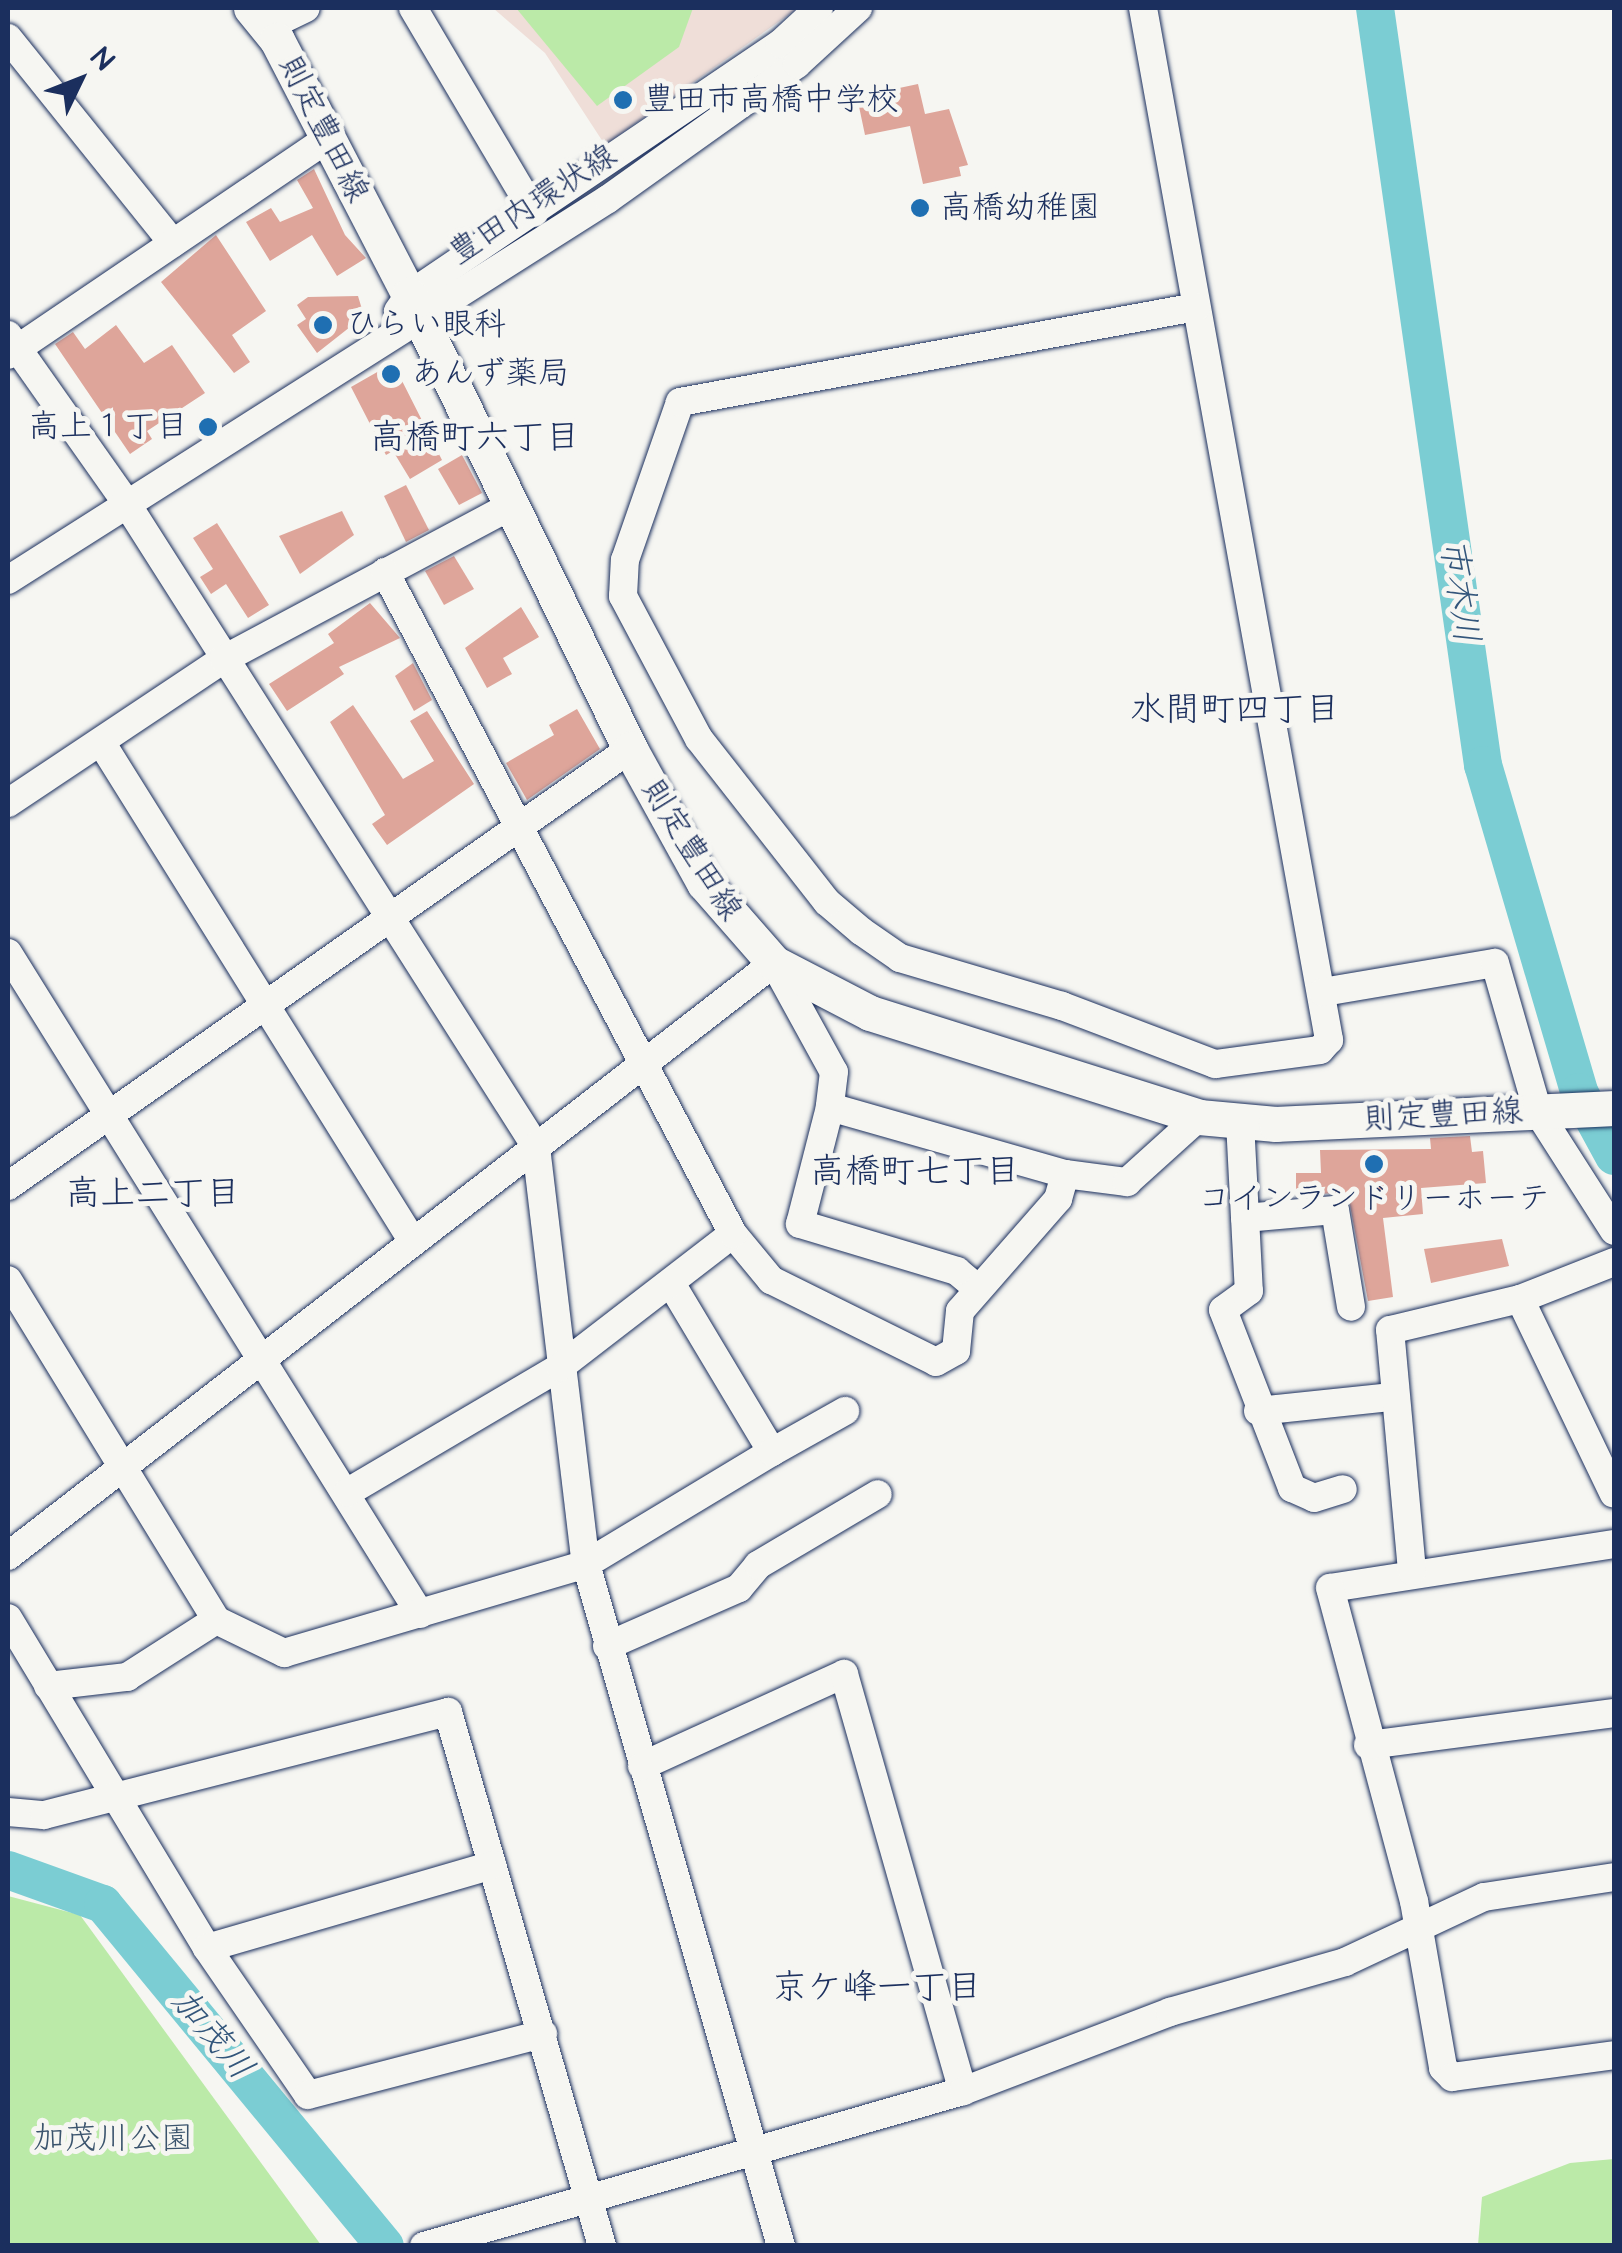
<!DOCTYPE html>
<html>
<head>
<meta charset="utf-8">
<style>
  body { margin:0 }
  #map { position:relative; width:1622px; height:2253px; overflow:hidden; background:#f6f6f2; font-family:"Architects Daughter","Klee One",sans-serif }
  div>[style] { position:absolute }
  [style*='--x'] { left:calc(var(--x)*1px); top:calc(var(--y)*1px); width:calc(var(--w)*1px); rotate:calc(var(--a)*1deg) }
  .built>* { inset:0; background:#efded8 }
  .green>* { inset:0; background:#bbeaa8 }
  .river>* { height:38px; margin:-19px; padding:0 19px; transform-origin:19px; border-radius:19px; background:#7bcdd3 }
  .building>* { inset:0; background:#dea59a }
  .roads { filter:drop-shadow(0 0 2px #1b2f5e) drop-shadow(0 0 2px #1b2f5e) }
  .minor>* { height:28px; margin:-14px; padding:0 14px; transform-origin:14px; border-radius:14px; background:#f6f6f2 }
  .major>* { height:35px; margin:-17.5px; padding:0 17.5px; transform-origin:17.5px; border-radius:17.5px; background:#f6f6f2 }
  .dots>* { width:28px; height:28px; translate:-50% -50%; box-sizing:border-box; border:5px solid #f6f6f2; border-radius:50% }
  span { translate:-50% -50%; white-space:nowrap; text-align:center; line-height:1.15; -webkit-text-stroke:10px #f6f6f2; paint-order:stroke }
  .poi-label { font-size:32px; color:#1b2f5e }
  .left { translate:0 -50%; text-align:left }
  .right { translate:-100% -50%; text-align:right }
  .street-label { font-size:32px; color:#1b2f5e }
  .park-label { font-size:32px; color:#3b546d }
  .neighbourhood-label { font-size:35px; color:#1b2f5e }
  .water-label { font-size:35px; color:#33567b; font-style:italic }
  .frame { position:absolute; inset:0; border:10px solid #1b2f5e; pointer-events:none }
  .north { position:absolute; left:30px; top:30px; width:100px; height:100px; -webkit-text-stroke:8px #f6f6f2; paint-order:stroke; rotate:47deg; font-size:28px; font-weight:700; line-height:40px; text-align:center; color:#1b2f5e }
  .north::after { content:''; display:block; margin:auto; width:35px; height:45px; background:#1b2f5e; clip-path:polygon(50% 0,100% 100%,50% 72%,0 100%) }
</style>
</head>
<body>
<div id="map">
  <div class="built">
    <i style="clip-path:polygon(493px 8px,798px 8px,605px 145px,545px 53px)"></i>
  </div>
  <div class="green">
    <i style="clip-path:polygon(516px 8px,693px 8px,679px 47px,597px 106px)"></i>
    <i style="clip-path:polygon(8px 1896px,80px 1915px,321px 2245px,8px 2245px)"></i>
    <i style="clip-path:polygon(1614px 2159px,1614px 2245px,1478px 2245px,1482px 2197px,1570px 2163px)"></i>
  </div>
  <div class="river">
    <i style="--x:1375;--y:8;--w:765;--a:81.88"></i>
    <i style="--x:1483;--y:765;--w:341;--a:73.6"></i>
    <i style="--x:1579;--y:1092;--w:73;--a:61.3"></i>
    <i style="--x:8;--y:1870;--w:101;--a:19.7"></i>
    <i style="--x:103;--y:1904;--w:443;--a:50.5"></i>
  </div>
  <div class="building">
    <i style="clip-path:polygon(918px 84px,925px 114px,949px 109px,968px 165px,959px 167px,961px 176px,923px 184px,910px 126px,865px 135px,857px 97px)"></i>
    <i style="clip-path:polygon(314px 169px,345px 235px,366px 258px,337px 276px,312px 235px,270px 261px,246px 222px,271px 208px,280px 222px,313px 208px,297px 180px)"></i>
    <i style="clip-path:polygon(216px 235px,266px 311px,232px 335px,250px 362px,234px 373px,161px 282px)"></i>
    <i style="clip-path:polygon(358px 296px,364px 316px,317px 353px,297px 325px,306px 319px,297px 305px,308px 297px)"></i>
    <i style="clip-path:polygon(116px 325px,144px 363px,172px 345px,205px 393px,147px 431px,152px 439px,130px 454px,55px 344px,73px 332px,85px 349px)"></i>
    <i style="clip-path:polygon(393px 363px,442px 460px,410px 479px,393px 451px,386px 455px,351px 387px)"></i>
    <i style="clip-path:polygon(462px 455px,482px 493px,459px 505px,438px 469px)"></i>
    <i style="clip-path:polygon(406px 485px,429px 530px,406px 542px,384px 496px)"></i>
    <i style="clip-path:polygon(342px 511px,354px 535px,300px 574px,279px 536px)"></i>
    <i style="clip-path:polygon(217px 523px,269px 605px,248px 618px,226px 584px,211px 594px,200px 577px,213px 569px,193px 538px)"></i>
    <i style="clip-path:polygon(454px 556px,474px 589px,444px 605px,425px 571px)"></i>
    <i style="clip-path:polygon(370px 603px,400px 638px,339px 667px,344px 674px,287px 711px,269px 684px,334px 643px,328px 634px)"></i>
    <i style="clip-path:polygon(521px 607px,539px 637px,503px 658px,512px 674px,487px 688px,465px 648px)"></i>
    <i style="clip-path:polygon(413px 663px,432px 700px,414px 711px,395px 676px)"></i>
    <i style="clip-path:polygon(353px 705px,403px 779px,434px 761px,410px 721px,427px 711px,474px 784px,387px 845px,372px 824px,385px 815px,330px 722px)"></i>
    <i style="clip-path:polygon(577px 709px,600px 749px,527px 800px,506px 763px,554px 735px,549px 725px)"></i>
    <i style="clip-path:polygon(1470px 1136px,1472px 1152px,1483px 1151px,1486px 1183px,1421px 1188px,1423px 1214px,1383px 1218px,1393px 1297px,1368px 1301px,1349px 1200px,1334px 1193px,1296px 1196px,1296px 1173px,1321px 1173px,1320px 1150px,1431px 1149px,1430px 1138px)"></i>
    <i style="clip-path:polygon(1502px 1239px,1509px 1266px,1431px 1283px,1424px 1249px)"></i>
  </div>
  <div class="roads">
    <div class="minor">
      <i style="--x:413;--y:8;--w:238;--a:59.4"></i>
      <i style="--x:1143;--y:8;--w:1049;--a:79.78"></i>
      <i style="--x:1329;--y:1040;--w:13;--a:132"></i>
      <i style="--x:1320;--y:1050;--w:106;--a:172.4"></i>
      <i style="--x:1215;--y:1064;--w:164;--a:-159.2"></i>
      <i style="--x:1062;--y:1006;--w:169;--a:-163.5"></i>
      <i style="--x:900;--y:958;--w:47;--a:-145.3"></i>
      <i style="--x:861;--y:931;--w:45;--a:-139.5"></i>
      <i style="--x:827;--y:902;--w:207;--a:-128.1"></i>
      <i style="--x:699;--y:739;--w:162;--a:-118"></i>
      <i style="--x:623;--y:596;--w:36;--a:-87"></i>
      <i style="--x:625;--y:560;--w:167;--a:-70.8"></i>
      <i style="--x:680;--y:402;--w:525;--a:-10.43"></i>
      <i style="--x:267;--y:27;--w:43;--a:-26"></i>
      <i style="--x:8;--y:38;--w:263;--a:51.2"></i>
      <i style="--x:398;--y:311;--w:19;--a:-55"></i>
      <i style="--x:409;--y:295;--w:448;--a:-34.1"></i>
      <i style="--x:780;--y:44;--w:53;--a:-42.7"></i>
      <i style="--x:8;--y:335;--w:203;--a:54.8"></i>
      <i style="--x:125;--y:501;--w:766;--a:57.53"></i>
      <i style="--x:536;--y:1147;--w:420;--a:83.2"></i>
      <i style="--x:586;--y:1564;--w:709;--a:74.04"></i>
      <i style="--x:8;--y:355;--w:385;--a:-34.1"></i>
      <i style="--x:8;--y:580;--w:711;--a:-32.42"></i>
      <i style="--x:608;--y:199;--w:232;--a:-35.5"></i>
      <i style="--x:797;--y:64;--w:83;--a:-42.6"></i>
      <i style="--x:101;--y:742;--w:587;--a:58.02"></i>
      <i style="--x:8;--y:803;--w:260;--a:-33.7"></i>
      <i style="--x:224;--y:659;--w:324;--a:-28.1"></i>
      <i style="--x:8;--y:953;--w:779;--a:58.06"></i>
      <i style="--x:1323;--y:992;--w:174;--a:-9.6"></i>
      <i style="--x:1495;--y:963;--w:155;--a:73.9"></i>
      <i style="--x:1538;--y:1112;--w:141;--a:57.4"></i>
      <i style="--x:1240;--y:1122;--w:169;--a:87"></i>
      <i style="--x:1249;--y:1291;--w:32;--a:144"></i>
      <i style="--x:1223;--y:1310;--w:191;--a:68.8"></i>
      <i style="--x:1292;--y:1488;--w:24;--a:24"></i>
      <i style="--x:1314;--y:1498;--w:30;--a:-17"></i>
      <i style="--x:8;--y:1186;--w:760;--a:-35.09"></i>
      <i style="--x:1245;--y:1218;--w:90;--a:-5.1"></i>
      <i style="--x:1335;--y:1210;--w:98;--a:80.6"></i>
      <i style="--x:733;--y:1234;--w:60;--a:50.4"></i>
      <i style="--x:771;--y:1280;--w:184;--a:26.4"></i>
      <i style="--x:936;--y:1362;--w:23;--a:-29"></i>
      <i style="--x:956;--y:1351;--w:40;--a:-84.3"></i>
      <i style="--x:960;--y:1311;--w:149;--a:-48.8"></i>
      <i style="--x:1058;--y:1199;--w:26;--a:-74"></i>
      <i style="--x:1065;--y:1174;--w:63;--a:7.4"></i>
      <i style="--x:1127;--y:1182;--w:97;--a:-42.1"></i>
      <i style="--x:8;--y:1280;--w:399;--a:58.5"></i>
      <i style="--x:216;--y:1620;--w:76;--a:25.9"></i>
      <i style="--x:284;--y:1653;--w:315;--a:-16.4"></i>
      <i style="--x:586;--y:1564;--w:217;--a:-31.1"></i>
      <i style="--x:772;--y:1452;--w:197;--a:-120.9"></i>
      <i style="--x:977;--y:1288;--w:26;--a:-140"></i>
      <i style="--x:957;--y:1271;--w:164;--a:-163.3"></i>
      <i style="--x:800;--y:1224;--w:121;--a:-75.6"></i>
      <i style="--x:830;--y:1107;--w:244;--a:15.9"></i>
      <i style="--x:1520;--y:1299;--w:216;--a:64.3"></i>
      <i style="--x:1258;--y:1411;--w:135;--a:-6"></i>
      <i style="--x:772;--y:1452;--w:84;--a:-29.3"></i>
      <i style="--x:348;--y:1492;--w:246;--a:-30.5"></i>
      <i style="--x:560;--y:1367;--w:218;--a:-37.6"></i>
      <i style="--x:733;--y:1234;--w:748;--a:-117.73"></i>
      <i style="--x:1614;--y:1544;--w:287;--a:171.2"></i>
      <i style="--x:1330;--y:1588;--w:324;--a:75"></i>
      <i style="--x:1414;--y:1901;--w:169;--a:80.1"></i>
      <i style="--x:1443;--y:2068;--w:13;--a:45"></i>
      <i style="--x:1452;--y:2077;--w:163;--a:-7.7"></i>
      <i style="--x:8;--y:1556;--w:969;--a:-37.75"></i>
      <i style="--x:774;--y:963;--w:124;--a:61.2"></i>
      <i style="--x:834;--y:1072;--w:35;--a:97"></i>
      <i style="--x:1412;--y:1571;--w:242;--a:-95.2"></i>
      <i style="--x:1390;--y:1330;--w:134;--a:-13.4"></i>
      <i style="--x:1520;--y:1299;--w:101;--a:-21.5"></i>
      <i style="--x:8;--y:1618;--w:385;--a:58.9"></i>
      <i style="--x:207;--y:1948;--w:178;--a:55.5"></i>
      <i style="--x:308;--y:2095;--w:243;--a:-14.6"></i>
      <i style="--x:607;--y:1646;--w:144;--a:-23.7"></i>
      <i style="--x:739;--y:1588;--w:30;--a:-50"></i>
      <i style="--x:758;--y:1565;--w:139;--a:-30.6"></i>
      <i style="--x:48;--y:1686;--w:80;--a:-6.5"></i>
      <i style="--x:127;--y:1677;--w:106;--a:-32.6"></i>
      <i style="--x:1368;--y:1745;--w:248;--a:-7.4"></i>
      <i style="--x:642;--y:1766;--w:222;--a:-24.5"></i>
      <i style="--x:844;--y:1674;--w:434;--a:74.1"></i>
      <i style="--x:8;--y:1812;--w:36;--a:5"></i>
      <i style="--x:44;--y:1815;--w:417;--a:-14.3"></i>
      <i style="--x:448;--y:1712;--w:556;--a:73.91"></i>
      <i style="--x:207;--y:1948;--w:297;--a:-16.2"></i>
      <i style="--x:424;--y:2246;--w:561;--a:-16.04"></i>
      <i style="--x:963;--y:2091;--w:222;--a:-20.9"></i>
      <i style="--x:1170;--y:2012;--w:182;--a:-15.9"></i>
      <i style="--x:1345;--y:1962;--w:153;--a:-25.1"></i>
      <i style="--x:1484;--y:1897;--w:132;--a:-8.7"></i>
    </div>
    <div class="major">
      <i style="--x:251;--y:8;--w:41;--a:50.9"></i>
      <i style="--x:277;--y:40;--w:287;--a:62.6"></i>
      <i style="--x:409;--y:295;--w:505;--a:64.04"></i>
      <i style="--x:630;--y:749;--w:153;--a:61.1"></i>
      <i style="--x:704;--y:883;--w:106;--a:48.8"></i>
      <i style="--x:774;--y:963;--w:108;--a:27.5"></i>
      <i style="--x:870;--y:1013;--w:345;--a:17.5"></i>
      <i style="--x:1199;--y:1117;--w:77;--a:5.2"></i>
      <i style="--x:1276;--y:1124;--w:338;--a:-2.7"></i>
    </div>
  </div>
  <div class="dots">
    <i style="left:623px;top:100px;background:#1f6fb2"></i>
    <i style="left:920px;top:208px;background:#1f6fb2"></i>
    <i style="left:323px;top:325px;background:#1f6fb2"></i>
    <i style="left:391px;top:374px;background:#1f6fb2"></i>
    <i style="left:208px;top:427px;background:#1f6fb2"></i>
    <i style="left:1374px;top:1164px;background:#1f6fb2"></i>
  </div>
  <div class="poi-label">
    <span class="left" style="left:643px;top:100px">豊田市高橋中学校</span>
    <span class="left" style="left:940px;top:208px">高橋幼稚園</span>
    <span class="left" style="left:346px;top:325px">ひらい眼科</span>
    <span class="left" style="left:411px;top:374px">あんず薬局</span>
    <span class="right" style="left:188px;top:427px">高上１丁目</span>
    <span style="left:1374px;top:1199px">コインランドリーホーテ</span>
  </div>
  <div class="street-label">
    <span style="left:323px;top:129px;rotate:63deg">則定豊田線</span>
    <span style="left:533px;top:205px;rotate:-33deg">豊田内環状線</span>
    <span style="left:691px;top:850px;rotate:58deg">則定豊田線</span>
    <span style="left:1443px;top:1116px;rotate:-3deg">則定豊田線</span>
  </div>
  <div class="park-label">
    <span style="left:113px;top:2139px">加茂川公園</span>
  </div>
  <div class="neighbourhood-label">
    <span style="left:475px;top:438px">高橋町六丁目</span>
    <span style="left:1235px;top:710px">水間町四丁目</span>
    <span style="left:915px;top:1172px">高橋町七丁目</span>
    <span style="left:153px;top:1194px">高上二丁目</span>
    <span style="left:877px;top:1988px">京ケ峰一丁目</span>
  </div>
  <div class="water-label">
    <span style="left:1459px;top:591px;rotate:82deg">市木川</span>
    <span style="left:212px;top:2035px;rotate:50deg">加茂川</span>
  </div>
  <div class="frame"></div>
  <div class="north">N</div>
</div>
</body>
</html>
